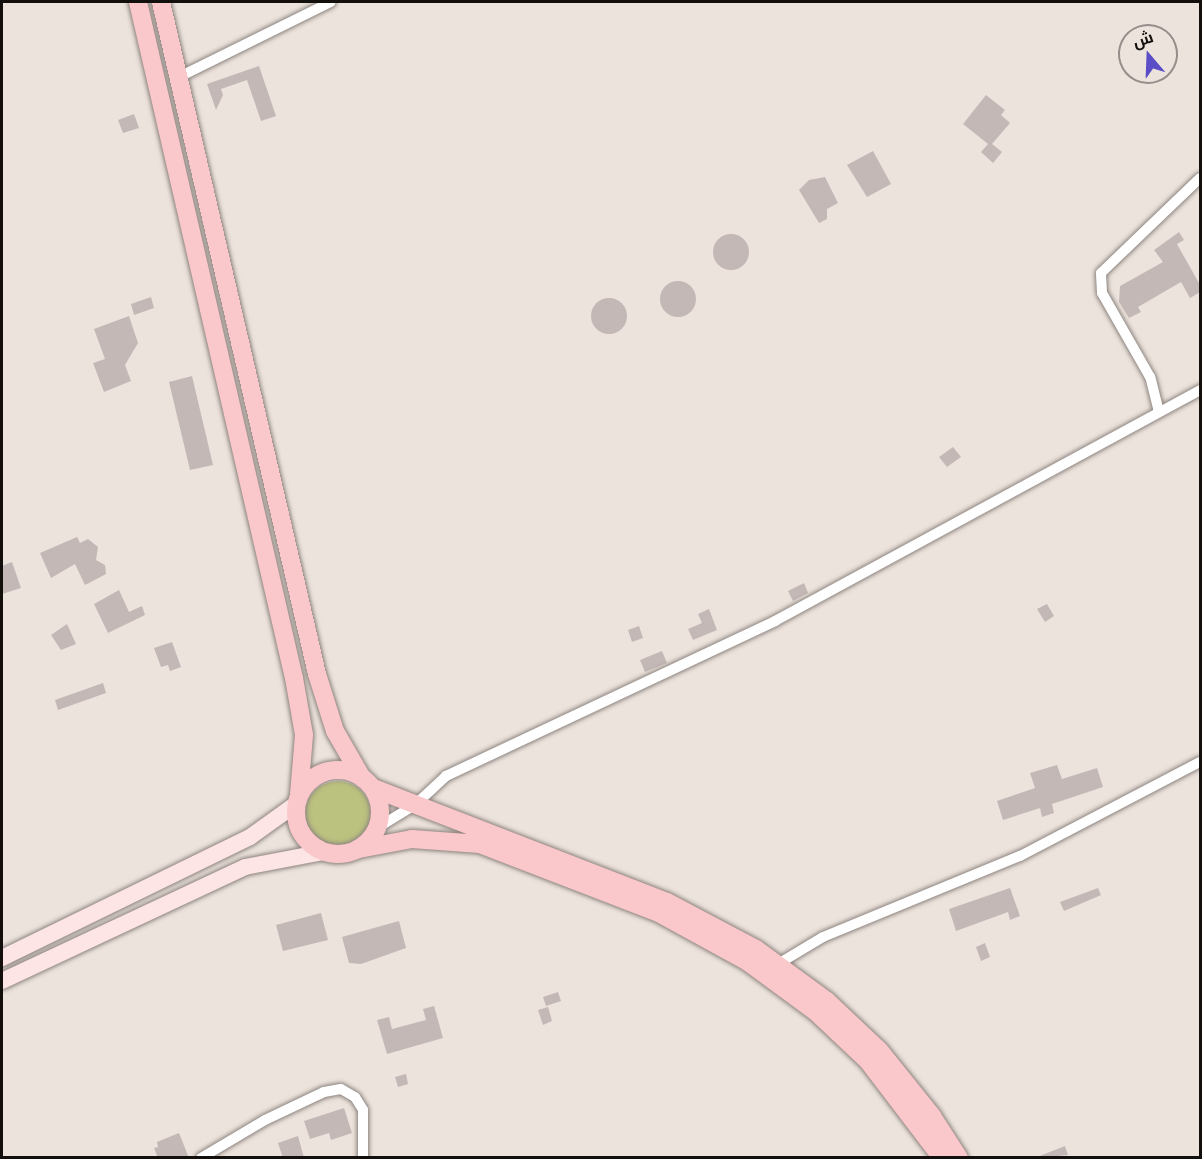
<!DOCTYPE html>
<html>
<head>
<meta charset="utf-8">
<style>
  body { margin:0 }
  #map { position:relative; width:1202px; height:1159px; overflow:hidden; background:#ece3dd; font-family:Quicksand,Cairo,sans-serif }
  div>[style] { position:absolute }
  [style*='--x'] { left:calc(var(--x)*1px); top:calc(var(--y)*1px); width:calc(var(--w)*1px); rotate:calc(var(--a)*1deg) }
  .green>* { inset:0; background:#bbc17f }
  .round { border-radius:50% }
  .building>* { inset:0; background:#c3b8b6 }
  .roads { filter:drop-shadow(0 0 2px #8d847f) drop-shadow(0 0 2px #8d847f) }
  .minor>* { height:10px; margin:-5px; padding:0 5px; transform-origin:5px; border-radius:5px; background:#fff }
  .secondary>* { height:16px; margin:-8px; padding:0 8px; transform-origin:8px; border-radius:8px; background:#fde4e5 }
  .primary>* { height:18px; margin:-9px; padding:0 9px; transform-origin:9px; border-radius:9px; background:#fac8ca }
  .primary>.ring { margin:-9px; padding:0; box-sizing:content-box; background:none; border:18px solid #fac8ca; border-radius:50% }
  span { translate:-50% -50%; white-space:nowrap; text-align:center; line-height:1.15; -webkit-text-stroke:4.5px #ece3dd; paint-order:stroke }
  .frame { position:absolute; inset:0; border:3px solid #120f0d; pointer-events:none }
  .north { position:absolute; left:1118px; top:24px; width:60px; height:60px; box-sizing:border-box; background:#ece3dd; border:2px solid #958e8a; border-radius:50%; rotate:341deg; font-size:16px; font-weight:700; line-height:24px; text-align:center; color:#120f0d }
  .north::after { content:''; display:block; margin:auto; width:21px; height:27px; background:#5b4dc5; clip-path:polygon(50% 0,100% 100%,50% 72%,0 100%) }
</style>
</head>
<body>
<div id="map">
  <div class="green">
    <i class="round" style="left:305px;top:781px;width:66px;height:66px"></i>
  </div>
  <div class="building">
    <i style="clip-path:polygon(259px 66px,276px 116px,261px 121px,247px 80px,221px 89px,223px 95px,216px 110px,207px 84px)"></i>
    <i style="clip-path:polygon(986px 95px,1005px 110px,1001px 115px,1010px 123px,992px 144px,1002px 152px,993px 163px,981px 152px,988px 144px,963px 124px)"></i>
    <i style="clip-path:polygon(134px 114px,139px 128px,123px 133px,118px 120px)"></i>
    <i style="clip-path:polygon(873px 151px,891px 184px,867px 197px,847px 165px)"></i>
    <i style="clip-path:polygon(825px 177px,838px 203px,827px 209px,827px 219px,819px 223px,799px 190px,809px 180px)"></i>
    <i style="clip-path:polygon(1179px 232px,1184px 240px,1177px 244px,1200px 285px,1200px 292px,1190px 298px,1181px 282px,1138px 307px,1141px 312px,1129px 318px,1119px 302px,1120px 286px,1163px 262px,1154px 250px)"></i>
    <i class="round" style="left:713px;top:234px;width:36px;height:36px"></i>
    <i class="round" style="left:660px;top:281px;width:36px;height:36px"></i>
    <i style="clip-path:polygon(151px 297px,154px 308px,134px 315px,131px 304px)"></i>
    <i class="round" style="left:591px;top:298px;width:36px;height:36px"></i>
    <i style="clip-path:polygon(129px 316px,138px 343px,125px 365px,131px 381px,104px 392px,93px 363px,105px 359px,94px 329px)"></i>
    <i style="clip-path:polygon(192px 376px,213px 465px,190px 470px,169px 382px)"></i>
    <i style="clip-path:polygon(953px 447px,961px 457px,947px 467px,939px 457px)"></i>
    <i style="clip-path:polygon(77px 537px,80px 543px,88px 539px,98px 547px,96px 560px,105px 565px,106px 574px,85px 585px,75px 564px,51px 578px,40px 553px)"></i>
    <i style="clip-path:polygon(12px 562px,21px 588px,2px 594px,2px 566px)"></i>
    <i style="clip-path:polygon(804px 583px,808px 593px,793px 601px,788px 591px)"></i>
    <i style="clip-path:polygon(119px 590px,129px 612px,142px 606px,145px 615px,108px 633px,94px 604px)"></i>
    <i style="clip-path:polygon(1047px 604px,1054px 616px,1045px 622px,1037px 609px)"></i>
    <i style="clip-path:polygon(709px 609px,717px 630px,693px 640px,688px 629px,702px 623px,698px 614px)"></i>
    <i style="clip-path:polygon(67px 624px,76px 644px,61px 650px,51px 635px)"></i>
    <i style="clip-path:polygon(639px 626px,643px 638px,632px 642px,628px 630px)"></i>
    <i style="clip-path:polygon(172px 642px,181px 667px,170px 671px,168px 665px,161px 667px,154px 648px)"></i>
    <i style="clip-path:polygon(662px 651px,667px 663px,645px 672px,640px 660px)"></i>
    <i style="clip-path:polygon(103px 683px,106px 693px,58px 710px,55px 700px)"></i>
    <i style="clip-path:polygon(1057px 765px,1062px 779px,1097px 768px,1103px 787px,1052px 804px,1054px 813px,1042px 817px,1040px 808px,1003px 820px,997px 801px,1035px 788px,1030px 773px)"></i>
    <i style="clip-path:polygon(1010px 888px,1020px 916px,1010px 920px,1008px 912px,956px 931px,949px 909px)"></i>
    <i style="clip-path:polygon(1098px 888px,1101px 895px,1064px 911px,1060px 902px)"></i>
    <i style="clip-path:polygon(321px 913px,328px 940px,283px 951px,276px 925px)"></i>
    <i style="clip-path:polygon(399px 921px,406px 948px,361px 964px,349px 963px,342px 937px)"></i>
    <i style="clip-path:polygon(985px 943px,990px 957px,981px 961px,976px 947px)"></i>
    <i style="clip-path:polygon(558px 992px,561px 1001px,546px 1006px,543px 997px)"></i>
    <i style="clip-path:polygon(434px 1006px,443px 1038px,387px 1054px,377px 1020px,389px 1017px,392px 1029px,426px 1020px,423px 1009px)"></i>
    <i style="clip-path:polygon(548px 1007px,552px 1021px,543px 1025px,538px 1010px)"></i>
    <i style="clip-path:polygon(406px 1074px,408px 1084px,398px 1087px,395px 1077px)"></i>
    <i style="clip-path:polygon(344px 1108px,352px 1133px,331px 1140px,329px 1133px,310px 1139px,304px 1121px)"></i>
    <i style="clip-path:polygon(179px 1133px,189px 1158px,158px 1158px,154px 1148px,158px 1147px,157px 1142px)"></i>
    <i style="clip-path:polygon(298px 1136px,304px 1158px,283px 1158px,278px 1143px)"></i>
    <i style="clip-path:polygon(1065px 1146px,1068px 1155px,1037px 1158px,1037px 1157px)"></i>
  </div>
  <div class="roads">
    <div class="minor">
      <i style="--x:179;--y:77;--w:169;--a:-26.3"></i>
      <i style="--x:1159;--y:412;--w:36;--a:-104"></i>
      <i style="--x:1150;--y:377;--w:97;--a:-119.7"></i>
      <i style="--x:1102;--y:293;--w:20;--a:-93"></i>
      <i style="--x:1101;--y:273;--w:137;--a:-43.8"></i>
      <i style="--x:377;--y:828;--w:46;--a:-31.6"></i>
      <i style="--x:416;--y:804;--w:41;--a:-43"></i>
      <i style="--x:446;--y:776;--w:364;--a:-25.2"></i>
      <i style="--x:775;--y:621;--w:484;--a:-28.5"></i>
      <i style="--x:778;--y:964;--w:52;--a:-31"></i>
      <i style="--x:823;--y:937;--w:213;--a:-22.4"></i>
      <i style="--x:1020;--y:856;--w:203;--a:-27.6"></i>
      <i style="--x:201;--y:1158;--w:74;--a:-30.7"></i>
      <i style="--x:265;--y:1120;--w:65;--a:-25.4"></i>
      <i style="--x:324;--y:1092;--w:17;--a:-10"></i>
      <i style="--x:341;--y:1089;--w:16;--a:30"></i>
      <i style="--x:355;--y:1097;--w:15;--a:58"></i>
      <i style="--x:363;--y:1110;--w:48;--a:90"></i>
    </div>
    <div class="secondary">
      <i style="--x:2;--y:958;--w:276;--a:-26"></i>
      <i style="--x:250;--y:837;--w:57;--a:-35.7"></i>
      <i style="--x:2;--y:981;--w:268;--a:-25.1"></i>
      <i style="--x:245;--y:867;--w:80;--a:-10.8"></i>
    </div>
    <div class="primary">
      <i style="--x:138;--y:2;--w:694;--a:77.01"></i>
      <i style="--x:294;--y:678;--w:58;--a:80"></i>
      <i style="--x:304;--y:735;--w:59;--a:94.8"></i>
      <i style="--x:161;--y:2;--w:690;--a:76.93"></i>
      <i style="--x:317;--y:674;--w:60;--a:72.5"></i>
      <i style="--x:335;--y:731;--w:54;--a:60.1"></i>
      <i class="ring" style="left:296px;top:770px;width:66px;height:66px"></i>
      <i style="--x:373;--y:788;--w:315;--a:21.2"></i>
      <i style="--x:667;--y:902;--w:101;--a:27.8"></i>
      <i style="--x:756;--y:949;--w:88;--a:36.2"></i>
      <i style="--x:827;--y:1001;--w:71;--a:43.3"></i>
      <i style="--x:879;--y:1050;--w:85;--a:51.2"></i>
      <i style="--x:932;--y:1116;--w:50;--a:57.3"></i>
      <i style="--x:359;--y:849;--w:54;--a:-10.7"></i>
      <i style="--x:412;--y:839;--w:68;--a:4.2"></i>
      <i style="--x:480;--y:844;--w:192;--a:21.1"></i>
      <i style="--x:659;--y:913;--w:102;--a:28.8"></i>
      <i style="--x:748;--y:962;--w:84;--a:36.3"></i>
      <i style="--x:816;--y:1012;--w:71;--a:43.3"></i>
      <i style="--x:868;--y:1061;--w:122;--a:52.7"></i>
    </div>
  </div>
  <div class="frame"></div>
  <div class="north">ش</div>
</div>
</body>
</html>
